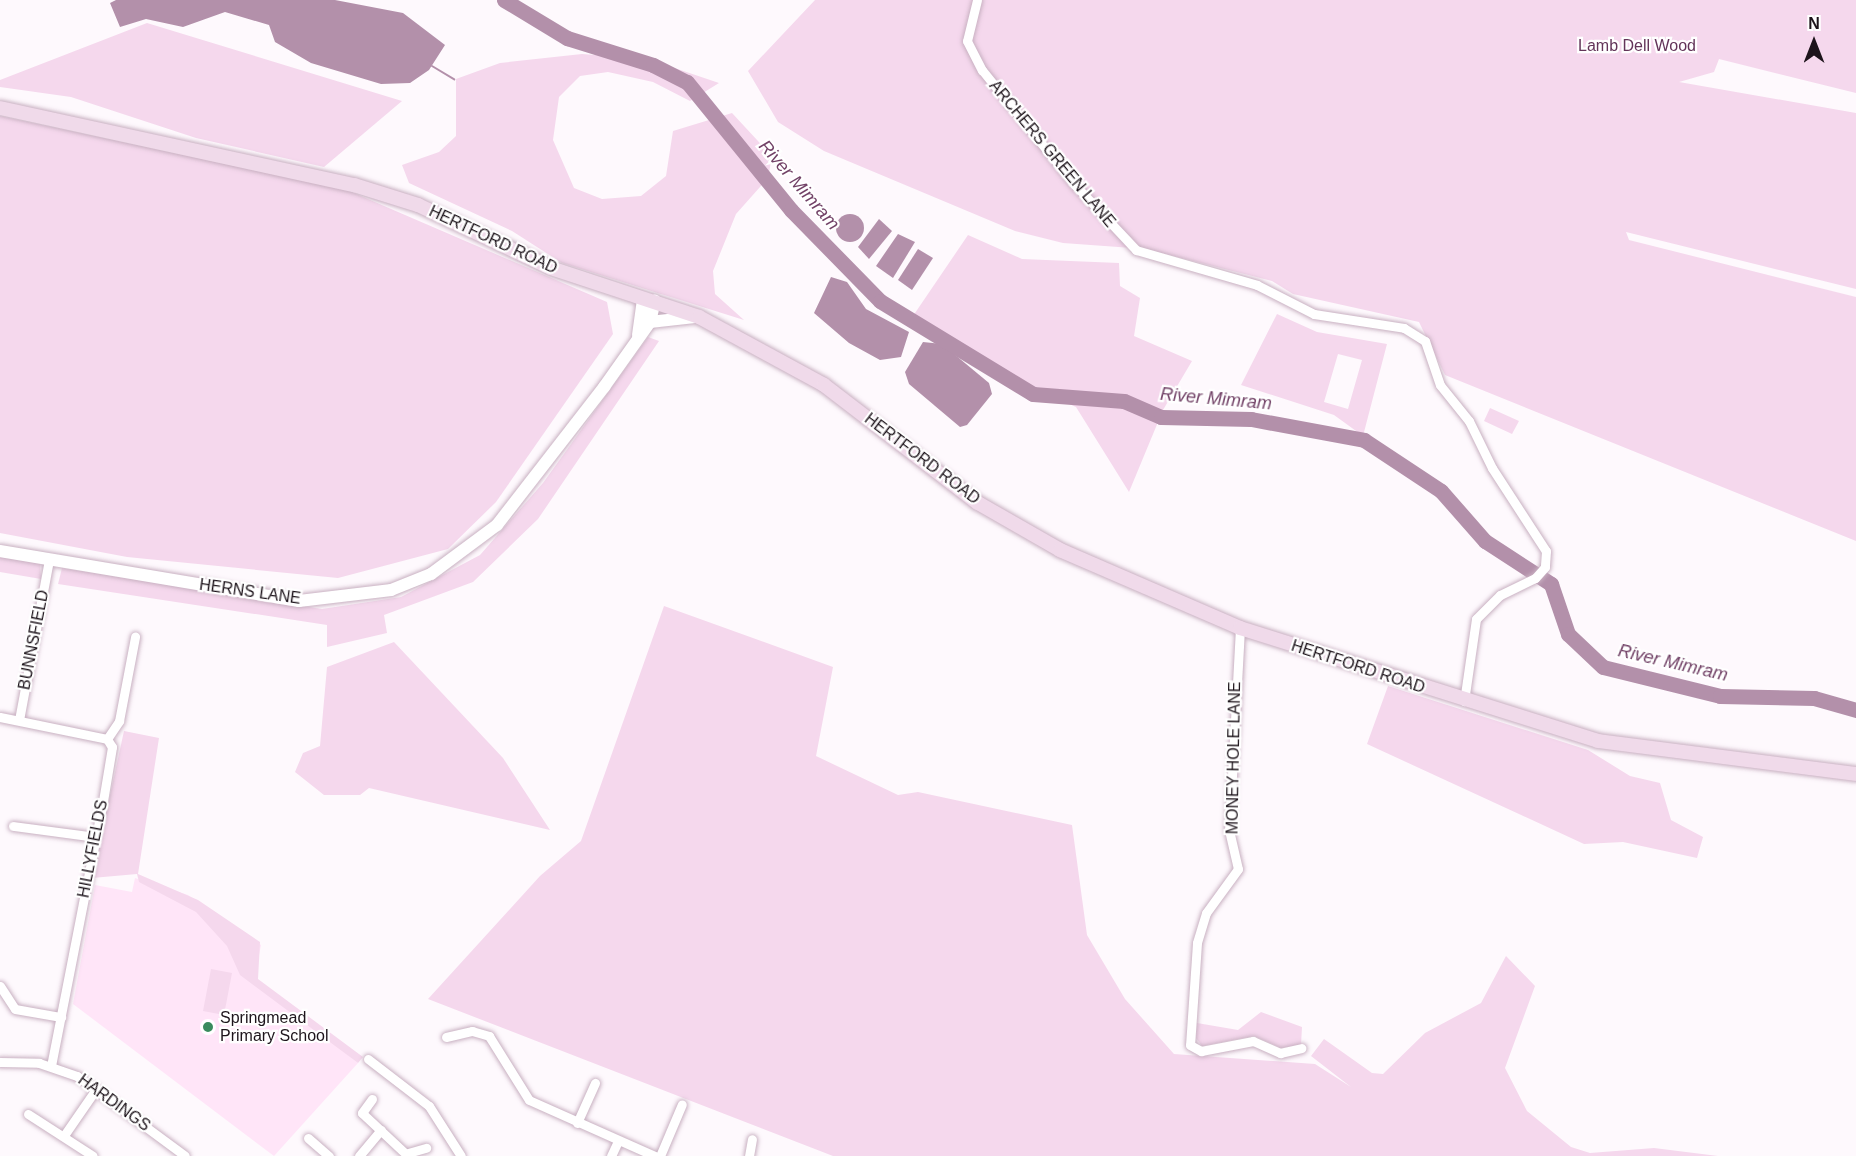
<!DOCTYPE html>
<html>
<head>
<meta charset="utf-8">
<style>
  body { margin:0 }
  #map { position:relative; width:1856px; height:1156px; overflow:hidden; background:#fef9fd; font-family:Helvetica,sans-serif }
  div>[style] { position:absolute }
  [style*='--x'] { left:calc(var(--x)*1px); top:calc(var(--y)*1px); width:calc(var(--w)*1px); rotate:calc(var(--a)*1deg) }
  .built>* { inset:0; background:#ffe5f8 }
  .green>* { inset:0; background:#f5d8ed }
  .water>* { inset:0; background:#b390aa }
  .round { border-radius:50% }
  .stream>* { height:2px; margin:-1px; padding:0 1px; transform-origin:1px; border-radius:1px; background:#b390aa }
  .river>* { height:15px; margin:-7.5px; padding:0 7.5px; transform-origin:7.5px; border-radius:7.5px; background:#b390aa }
  .roads { filter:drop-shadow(0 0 2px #c8b0c1) drop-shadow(0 0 2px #c8b0c1) }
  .minor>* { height:9px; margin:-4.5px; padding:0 4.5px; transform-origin:4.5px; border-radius:4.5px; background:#fff }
  .tertiary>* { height:12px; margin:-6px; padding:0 6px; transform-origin:6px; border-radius:6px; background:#fff }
  .secondary>* { height:14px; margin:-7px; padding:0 7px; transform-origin:7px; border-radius:7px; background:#f0daea }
  .dots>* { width:16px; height:16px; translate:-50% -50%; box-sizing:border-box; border:3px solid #fff; border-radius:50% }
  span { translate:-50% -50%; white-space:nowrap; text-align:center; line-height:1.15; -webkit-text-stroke:4.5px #fff; paint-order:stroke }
  .park-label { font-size:16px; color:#633459 }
  .street-label { font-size:16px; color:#1d141b }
  .poi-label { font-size:16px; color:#1d141b }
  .left { translate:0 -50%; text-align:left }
  .water-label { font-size:18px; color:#724267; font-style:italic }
  .north { position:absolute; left:1784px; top:12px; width:60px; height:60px; -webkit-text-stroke:4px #fff; paint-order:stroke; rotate:0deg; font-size:16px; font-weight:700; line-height:24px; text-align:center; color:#1d141b }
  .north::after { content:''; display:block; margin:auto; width:21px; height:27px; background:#1d141b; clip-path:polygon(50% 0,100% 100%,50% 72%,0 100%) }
</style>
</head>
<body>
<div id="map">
  <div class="built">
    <i style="clip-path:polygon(135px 878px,188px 895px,261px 945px,254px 981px,358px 1063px,274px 1156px,73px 1004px,95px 885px,132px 892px)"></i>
  </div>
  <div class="green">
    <i style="clip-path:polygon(815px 0,1856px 0,1856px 93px,1719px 59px,1714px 72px,1679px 82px,1856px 113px,1856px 289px,1626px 232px,1629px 240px,1856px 297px,1856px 541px,1445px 375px,1419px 322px,1293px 294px,1272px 281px,1146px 249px,1063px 243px,1015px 231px,824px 151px,778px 122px,748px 71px)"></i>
    <i style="clip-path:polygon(147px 23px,402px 101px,324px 167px,196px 138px,71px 97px,0 87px,0 80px)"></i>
    <i style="clip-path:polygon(582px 54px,648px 59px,719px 83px,690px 101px,653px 82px,608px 72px,580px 76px,559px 97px,553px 140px,574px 188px,602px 199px,641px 196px,666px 176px,673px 131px,732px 113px,772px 156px,768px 178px,736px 214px,713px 271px,715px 294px,744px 320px,562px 263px,512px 231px,409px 183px,402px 165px,439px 152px,456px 136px,456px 79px,500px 63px)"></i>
    <i style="clip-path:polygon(0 116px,347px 190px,607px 302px,613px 334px,496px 502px,448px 549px,338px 578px,127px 557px,0 533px)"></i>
    <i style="clip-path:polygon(968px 235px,1022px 259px,1119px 263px,1120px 286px,1140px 298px,1134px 336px,1192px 361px,1163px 410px,1129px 492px,1076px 407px,1016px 380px,913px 316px)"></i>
    <i style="clip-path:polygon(evenodd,1277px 314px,1317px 332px,1387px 344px,1363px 436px,1334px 415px,1241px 385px,1277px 314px,1338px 354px,1362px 360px,1348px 409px,1324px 402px,1338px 354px)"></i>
    <i style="clip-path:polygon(648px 337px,659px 341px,538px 519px,473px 582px,384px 615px,387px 633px,327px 647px,327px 625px,58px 584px,62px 568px,322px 609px,401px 597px,480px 555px,543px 483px)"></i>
    <i style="clip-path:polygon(1490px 408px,1519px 421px,1512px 434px,1484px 421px)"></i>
    <i style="clip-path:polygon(0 557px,40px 563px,41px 579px,0 572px)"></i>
    <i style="clip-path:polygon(664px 606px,833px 667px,816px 756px,898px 795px,918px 792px,1072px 825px,1087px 935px,1125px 999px,1174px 1054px,1315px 1064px,1351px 1087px,1311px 1056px,1324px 1039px,1372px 1073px,1383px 1074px,1425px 1033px,1481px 1003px,1506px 956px,1535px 986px,1505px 1068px,1527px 1111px,1571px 1147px,1590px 1153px,1654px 1148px,1718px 1156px,833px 1156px,428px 999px,540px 876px,581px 841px)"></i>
    <i style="clip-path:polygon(394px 642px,503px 758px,550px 830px,369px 788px,360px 795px,324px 795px,295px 772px,303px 753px,320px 746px,327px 667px)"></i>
    <i style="clip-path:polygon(1388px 686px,1588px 750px,1630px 776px,1660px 783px,1671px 820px,1703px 837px,1697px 858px,1623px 842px,1584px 844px,1367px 744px)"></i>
    <i style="clip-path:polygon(124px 731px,159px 738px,138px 874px,198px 900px,260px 942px,258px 979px,363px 1057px,358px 1063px,240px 975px,227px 946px,196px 912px,139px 882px,137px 874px,92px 878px)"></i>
    <i style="clip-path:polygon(211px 969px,232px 973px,224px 1015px,203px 1011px)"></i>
    <i style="clip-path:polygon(1261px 1012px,1302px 1027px,1301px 1045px,1281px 1048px,1254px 1036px,1202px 1046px,1196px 1038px,1197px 1023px,1238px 1030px)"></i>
  </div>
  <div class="water">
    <i style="clip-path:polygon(116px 0,335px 0,403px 13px,445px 45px,429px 70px,410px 83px,381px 84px,311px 63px,275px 42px,269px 25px,225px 12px,183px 27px,146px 19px,120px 27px,110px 3px)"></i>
    <i class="round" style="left:836px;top:214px;width:28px;height:28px"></i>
    <i style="clip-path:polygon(879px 219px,892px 231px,869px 259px,858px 247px)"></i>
    <i style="clip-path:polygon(898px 234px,915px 242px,893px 278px,876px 266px)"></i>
    <i style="clip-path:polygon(918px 249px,933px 258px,912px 290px,898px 280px)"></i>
    <i style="clip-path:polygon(831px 277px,847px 282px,866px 309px,909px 332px,901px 357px,880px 360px,849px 343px,814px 313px)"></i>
    <i style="clip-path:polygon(923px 342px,942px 344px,989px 383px,992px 394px,967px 425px,960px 427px,909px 384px,905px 372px)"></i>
  </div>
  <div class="stream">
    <i style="--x:432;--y:66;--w:26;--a:31"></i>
  </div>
  <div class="river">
    <i style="--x:504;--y:0;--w:74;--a:31.1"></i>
    <i style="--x:567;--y:38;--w:90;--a:17.4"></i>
    <i style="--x:653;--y:65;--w:38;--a:27"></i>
    <i style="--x:687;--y:82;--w:165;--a:50.9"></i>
    <i style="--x:791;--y:210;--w:127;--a:45.6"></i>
    <i style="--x:880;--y:301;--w:179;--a:31.3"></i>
    <i style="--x:1033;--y:394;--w:91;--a:4.4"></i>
    <i style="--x:1124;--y:401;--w:40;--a:23.4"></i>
    <i style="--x:1161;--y:417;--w:90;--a:1.3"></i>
    <i style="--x:1251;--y:419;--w:115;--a:10.5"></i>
    <i style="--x:1364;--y:440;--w:92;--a:33.5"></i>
    <i style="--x:1441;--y:491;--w:67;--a:48.7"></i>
    <i style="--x:1485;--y:541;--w:79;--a:33.1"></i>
    <i style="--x:1551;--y:584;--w:53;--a:71.2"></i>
    <i style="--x:1568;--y:634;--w:48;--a:43.3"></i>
    <i style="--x:1603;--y:667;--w:121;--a:13.9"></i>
    <i style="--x:1720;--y:696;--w:94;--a:1.2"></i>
    <i style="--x:1814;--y:698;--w:44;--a:15.9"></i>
  </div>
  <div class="roads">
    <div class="minor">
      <i style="--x:977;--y:0;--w:42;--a:103.7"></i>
      <i style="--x:967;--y:41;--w:33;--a:63"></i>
      <i style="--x:982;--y:70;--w:149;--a:51"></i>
      <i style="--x:1076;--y:186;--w:88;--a:46.8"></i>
      <i style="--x:1136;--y:250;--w:126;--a:16.1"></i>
      <i style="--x:1257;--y:285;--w:64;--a:27"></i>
      <i style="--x:1314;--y:314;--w:91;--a:8.8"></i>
      <i style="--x:1404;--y:328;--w:25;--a:32"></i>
      <i style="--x:1425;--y:341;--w:46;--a:71.2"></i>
      <i style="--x:1440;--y:385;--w:46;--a:51.1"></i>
      <i style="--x:1469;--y:421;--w:52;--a:63.9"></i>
      <i style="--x:1492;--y:468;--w:99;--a:57"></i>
      <i style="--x:1546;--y:551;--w:16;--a:94"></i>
      <i style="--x:1545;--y:567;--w:15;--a:132"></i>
      <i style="--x:1535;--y:578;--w:39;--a:154"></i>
      <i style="--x:1500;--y:595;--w:34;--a:135"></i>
      <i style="--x:1476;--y:619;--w:83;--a:98.3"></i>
      <i style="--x:1240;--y:628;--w:202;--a:93.1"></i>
      <i style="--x:1229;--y:830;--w:40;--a:77"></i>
      <i style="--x:1238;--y:869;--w:54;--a:126"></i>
      <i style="--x:1206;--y:913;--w:31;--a:107"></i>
      <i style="--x:1197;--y:943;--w:102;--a:93.9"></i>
      <i style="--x:1190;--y:1045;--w:13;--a:29"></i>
      <i style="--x:1201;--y:1051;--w:53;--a:-10.9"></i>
      <i style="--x:1253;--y:1041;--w:30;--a:24"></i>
      <i style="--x:1280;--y:1053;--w:22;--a:-13"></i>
      <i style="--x:0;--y:717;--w:109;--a:11.6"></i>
      <i style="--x:19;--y:720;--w:163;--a:-79.4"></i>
      <i style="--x:107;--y:739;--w:22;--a:-56"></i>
      <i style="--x:119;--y:721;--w:86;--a:-79.2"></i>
      <i style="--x:13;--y:826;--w:83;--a:7.6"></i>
      <i style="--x:0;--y:986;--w:27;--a:57"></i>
      <i style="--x:15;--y:1009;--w:47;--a:9.9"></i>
      <i style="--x:446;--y:1037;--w:27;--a:-13"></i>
      <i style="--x:472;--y:1031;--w:18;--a:16"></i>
      <i style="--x:489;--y:1036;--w:75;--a:58"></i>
      <i style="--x:529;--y:1100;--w:138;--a:24"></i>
      <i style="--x:368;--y:1059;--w:77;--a:37.6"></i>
      <i style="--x:429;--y:1106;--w:59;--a:57.4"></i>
      <i style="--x:0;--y:1062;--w:39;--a:1"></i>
      <i style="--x:39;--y:1063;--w:40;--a:18.9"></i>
      <i style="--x:77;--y:1076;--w:134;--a:36.5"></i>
      <i style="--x:51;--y:1066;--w:264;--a:-78.9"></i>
      <i style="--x:102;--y:807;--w:61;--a:-80.5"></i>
      <i style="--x:112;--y:747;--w:9;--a:-122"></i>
      <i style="--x:372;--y:1099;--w:17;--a:126"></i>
      <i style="--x:362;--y:1113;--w:63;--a:43.1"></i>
      <i style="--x:28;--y:1114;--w:77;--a:32.9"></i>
      <i style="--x:577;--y:1123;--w:44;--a:-65.8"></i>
      <i style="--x:65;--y:1134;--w:55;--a:-55.4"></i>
      <i style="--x:308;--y:1138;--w:28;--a:41"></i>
      <i style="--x:408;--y:1153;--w:19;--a:-16"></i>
      <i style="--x:359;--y:1156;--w:34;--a:-50"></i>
      <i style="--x:611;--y:1156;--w:17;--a:-65"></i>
      <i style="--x:660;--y:1156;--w:56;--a:-67.1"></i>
      <i style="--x:749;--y:1156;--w:17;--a:-80"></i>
    </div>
    <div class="tertiary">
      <i style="--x:650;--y:322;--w:45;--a:-6.3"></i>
      <i style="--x:638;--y:335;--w:37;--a:-82"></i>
      <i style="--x:0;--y:551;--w:303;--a:9.5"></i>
      <i style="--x:299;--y:601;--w:93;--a:-6.8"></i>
      <i style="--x:391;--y:590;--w:43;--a:-21.8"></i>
      <i style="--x:431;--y:574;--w:82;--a:-36.6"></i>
      <i style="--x:497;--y:525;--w:175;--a:-52.2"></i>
      <i style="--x:604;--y:387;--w:80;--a:-54.7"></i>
      <i style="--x:650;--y:322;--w:22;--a:-77"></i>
    </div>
    <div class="secondary">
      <i style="--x:0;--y:108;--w:362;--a:12.3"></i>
      <i style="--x:354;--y:185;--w:67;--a:17.4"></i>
      <i style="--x:418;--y:205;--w:147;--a:25.3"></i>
      <i style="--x:551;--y:268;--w:156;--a:18.3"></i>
      <i style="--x:699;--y:317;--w:142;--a:28.5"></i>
      <i style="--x:824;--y:385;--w:194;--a:37.5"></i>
      <i style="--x:978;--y:503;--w:95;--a:29.8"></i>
      <i style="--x:1060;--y:550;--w:196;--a:23.4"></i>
      <i style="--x:1240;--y:628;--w:375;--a:17.5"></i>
      <i style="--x:1598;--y:741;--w:260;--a:7.3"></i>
    </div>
  </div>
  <div class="dots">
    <i style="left:208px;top:1027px;background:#398b5d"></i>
  </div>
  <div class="park-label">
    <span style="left:1637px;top:46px">Lamb Dell Wood</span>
  </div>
  <div class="street-label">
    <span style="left:1052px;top:154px;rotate:50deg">ARCHERS GREEN LANE</span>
    <span style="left:493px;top:240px;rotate:25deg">HERTFORD ROAD</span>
    <span style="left:922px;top:459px;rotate:37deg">HERTFORD ROAD</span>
    <span style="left:250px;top:592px;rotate:8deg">HERNS LANE</span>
    <span style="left:34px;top:640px;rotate:-79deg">BUNNSFIELD</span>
    <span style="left:1358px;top:667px;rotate:18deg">HERTFORD ROAD</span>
    <span style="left:1234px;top:758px;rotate:-89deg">MONEY HOLE LANE</span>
    <span style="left:93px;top:849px;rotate:-79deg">HILLYFIELDS</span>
    <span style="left:114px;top:1103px;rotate:36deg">HARDINGS</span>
  </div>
  <div class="poi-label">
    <span class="left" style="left:220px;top:1027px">Springmead<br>Primary School</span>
  </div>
  <div class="water-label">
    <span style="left:799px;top:185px;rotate:49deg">River Mimram</span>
    <span style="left:1216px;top:399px;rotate:5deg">River Mimram</span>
    <span style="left:1673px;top:663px;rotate:13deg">River Mimram</span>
  </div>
  <div class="north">N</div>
</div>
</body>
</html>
